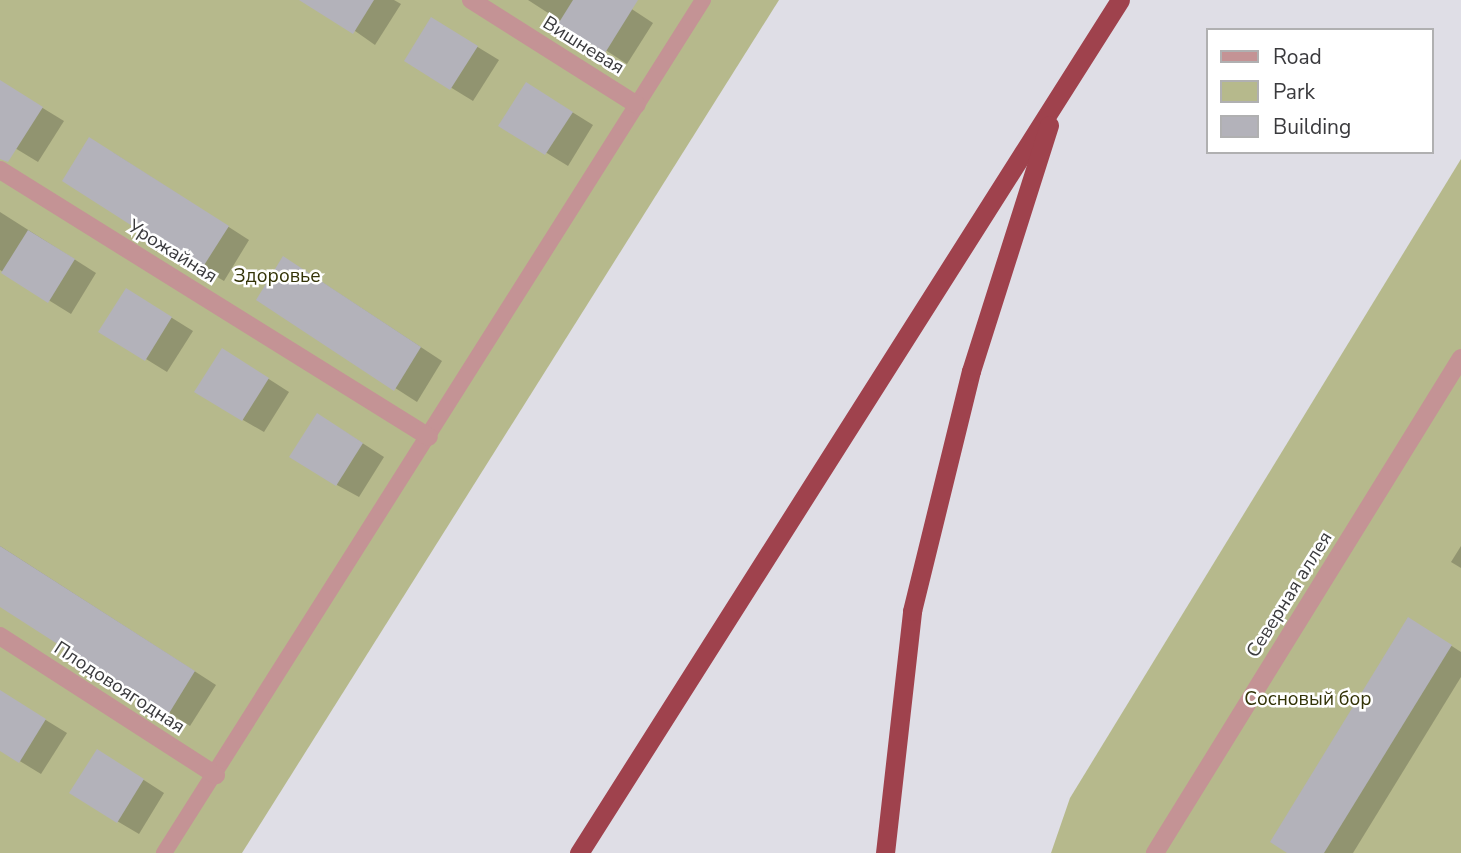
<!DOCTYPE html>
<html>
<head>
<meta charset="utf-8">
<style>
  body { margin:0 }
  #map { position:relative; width:1461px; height:853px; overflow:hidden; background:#dfdee6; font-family:"Nunito Sans",sans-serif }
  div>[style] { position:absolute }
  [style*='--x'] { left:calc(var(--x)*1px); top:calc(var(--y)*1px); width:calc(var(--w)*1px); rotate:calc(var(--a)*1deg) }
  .green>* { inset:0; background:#b6b98c }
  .shadow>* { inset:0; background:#0003 }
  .building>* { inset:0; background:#b3b2ba }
  .service>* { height:16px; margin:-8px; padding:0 8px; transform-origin:8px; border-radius:8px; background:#c49395 }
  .minor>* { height:18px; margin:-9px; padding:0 9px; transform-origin:9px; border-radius:9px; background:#c49395 }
  .trunk>* { height:19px; margin:-9.5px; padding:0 9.5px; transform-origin:9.5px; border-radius:9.5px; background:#9f424d }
  span { translate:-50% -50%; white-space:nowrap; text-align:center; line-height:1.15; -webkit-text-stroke:5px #fff; paint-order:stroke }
  .street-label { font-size:19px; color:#3a3a3d }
  .park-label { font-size:19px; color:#333307 }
  .legend { position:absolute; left:1206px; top:28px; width:228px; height:126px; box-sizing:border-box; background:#fff; border:2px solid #b0b0b1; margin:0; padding:9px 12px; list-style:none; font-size:21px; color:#3a3a3d }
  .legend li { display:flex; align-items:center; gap:14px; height:35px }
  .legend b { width:35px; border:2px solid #b0b0b1 }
</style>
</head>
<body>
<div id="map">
  <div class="green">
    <i style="clip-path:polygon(0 0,779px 0,242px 853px,0 853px)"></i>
    <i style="clip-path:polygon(1461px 159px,1461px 853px,1051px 853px,1070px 798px)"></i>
  </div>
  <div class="shadow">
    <i style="clip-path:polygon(311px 0,394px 0,401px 4px,375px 45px)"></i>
    <i style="clip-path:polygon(528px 0,618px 0,653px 23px,627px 64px)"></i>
    <i style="clip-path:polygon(453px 32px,499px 60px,473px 101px,406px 60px)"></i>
    <i style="clip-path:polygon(0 82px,64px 121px,38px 162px,0 139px)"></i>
    <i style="clip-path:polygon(548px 97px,593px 125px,568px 166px,501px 125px)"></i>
    <i style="clip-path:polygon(112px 152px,249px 240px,224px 281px,202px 268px)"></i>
    <i style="clip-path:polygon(0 212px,96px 273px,71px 314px,0 270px)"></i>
    <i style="clip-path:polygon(305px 271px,442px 361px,417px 402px,258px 300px)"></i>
    <i style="clip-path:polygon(148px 303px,193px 331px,167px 372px,146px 359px)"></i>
    <i style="clip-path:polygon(244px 363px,289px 392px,264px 432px,243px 420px)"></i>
    <i style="clip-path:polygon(339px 428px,384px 457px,359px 497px,337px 485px)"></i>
    <i style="clip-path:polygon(0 546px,216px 685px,190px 726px,0 605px)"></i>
    <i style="clip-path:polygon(1461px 546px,1461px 568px,1451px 562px)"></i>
    <i style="clip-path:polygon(1430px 632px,1461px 652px,1461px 677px,1353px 853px,1290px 853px)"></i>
    <i style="clip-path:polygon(0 692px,67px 733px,41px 774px,0 749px)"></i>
    <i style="clip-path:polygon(119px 764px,164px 793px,139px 834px,117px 821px)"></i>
  </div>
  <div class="building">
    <i style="clip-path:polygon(299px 0,374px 0,353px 34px)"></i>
    <i style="clip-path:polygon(573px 0,638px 0,605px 53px,558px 24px)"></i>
    <i style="clip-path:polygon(431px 17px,478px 46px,450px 90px,404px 61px)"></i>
    <i style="clip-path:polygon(0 80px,43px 107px,8px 162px,0 159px)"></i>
    <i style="clip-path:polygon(526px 82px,573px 112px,545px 155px,498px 126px)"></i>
    <i style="clip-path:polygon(89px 137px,229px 226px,201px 270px,62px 181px)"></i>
    <i style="clip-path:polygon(28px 230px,75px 259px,48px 303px,1px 273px)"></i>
    <i style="clip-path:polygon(283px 256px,421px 347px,394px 391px,256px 300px)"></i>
    <i style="clip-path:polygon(126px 288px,172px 317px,145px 361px,98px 332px)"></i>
    <i style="clip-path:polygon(222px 348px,269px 378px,242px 421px,194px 392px)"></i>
    <i style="clip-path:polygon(317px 413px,363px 443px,336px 486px,289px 457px)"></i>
    <i style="clip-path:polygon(0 546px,195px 671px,168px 715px,0 607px)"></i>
    <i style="clip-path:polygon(1408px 617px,1452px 645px,1324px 853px,1287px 853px,1270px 842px)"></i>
    <i style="clip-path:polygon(0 690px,46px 719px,19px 763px,0 751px)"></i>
    <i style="clip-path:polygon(97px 749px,144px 779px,117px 823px,69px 793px)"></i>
  </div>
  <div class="service">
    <i style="--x:164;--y:853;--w:1009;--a:-57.71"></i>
  </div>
  <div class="minor">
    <i style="--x:471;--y:0;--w:196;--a:32.3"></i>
    <i style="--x:0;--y:170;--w:505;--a:31.9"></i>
    <i style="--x:0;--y:636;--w:257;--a:32.8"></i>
    <i style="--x:1155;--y:853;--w:582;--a:-58.28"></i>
  </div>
  <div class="trunk">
    <i style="--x:579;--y:853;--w:1010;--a:-57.62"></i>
    <i style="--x:885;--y:853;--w:244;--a:-83.6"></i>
    <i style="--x:912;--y:611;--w:247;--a:-76.2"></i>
    <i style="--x:971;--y:371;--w:258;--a:-72.4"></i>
  </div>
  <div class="street-label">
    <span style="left:583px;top:46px;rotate:32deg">Вишневая</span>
    <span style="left:172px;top:252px;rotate:32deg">Урожайная</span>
    <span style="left:1290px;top:595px;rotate:-58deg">Северная аллея</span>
    <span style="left:119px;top:688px;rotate:33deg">Плодовоягодная</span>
  </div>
  <div class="park-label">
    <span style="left:277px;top:277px">Здоровье</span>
    <span style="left:1308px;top:700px">Сосновый бор</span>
  </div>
  <ul class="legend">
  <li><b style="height:9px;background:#c49395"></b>Road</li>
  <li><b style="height:19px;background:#b6b98c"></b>Park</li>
  <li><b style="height:19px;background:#b3b2ba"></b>Building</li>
  </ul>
</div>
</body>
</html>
